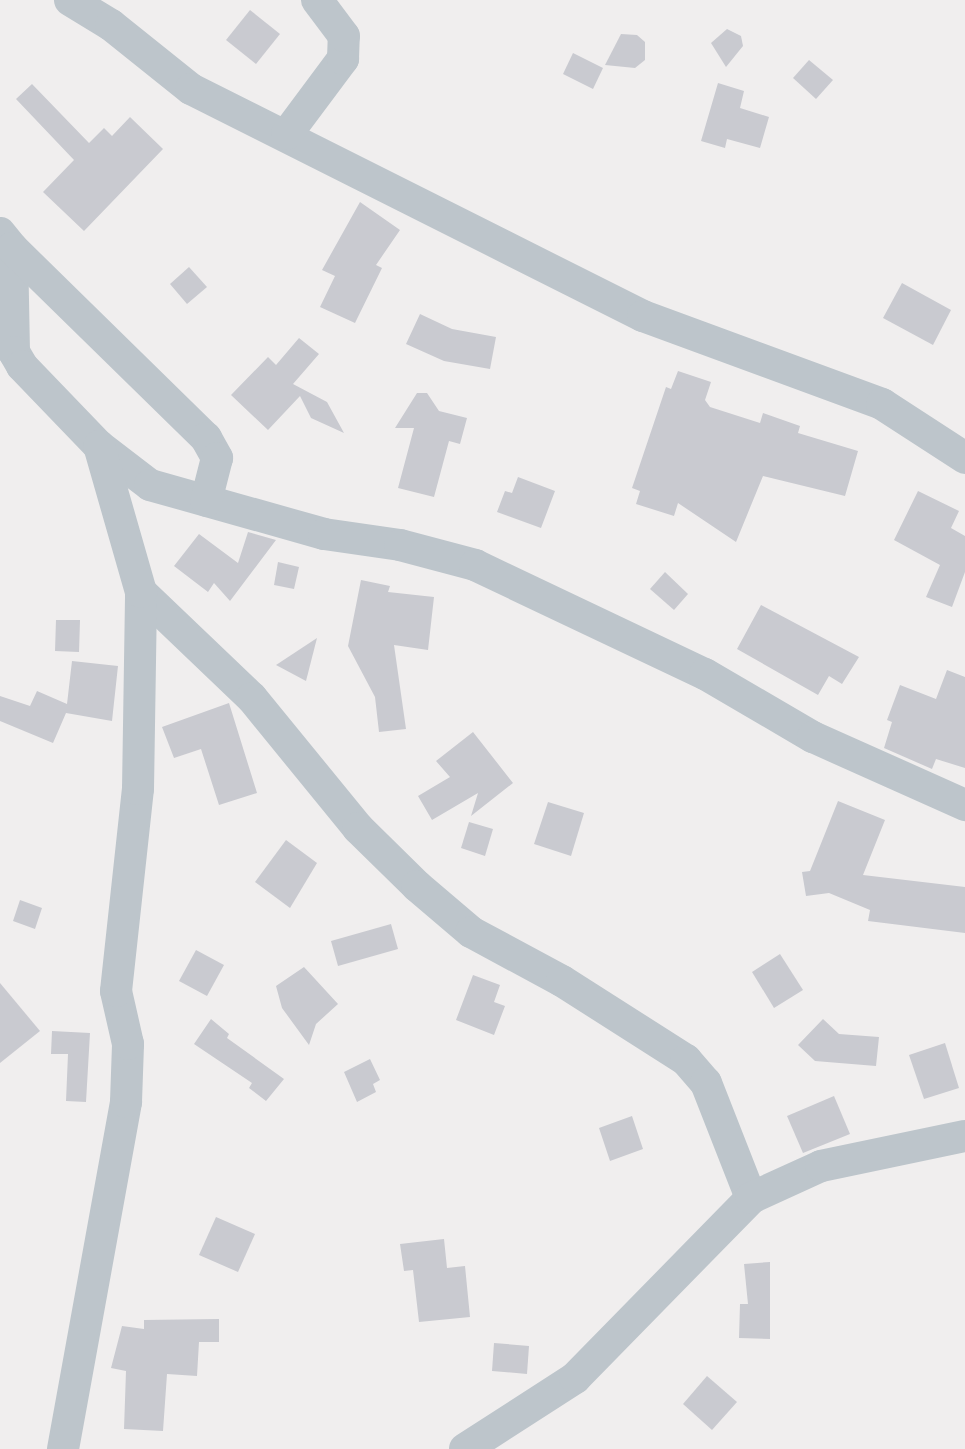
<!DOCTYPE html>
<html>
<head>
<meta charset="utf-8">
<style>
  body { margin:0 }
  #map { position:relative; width:965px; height:1449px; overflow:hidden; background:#f0eeee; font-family:"Varela Round",sans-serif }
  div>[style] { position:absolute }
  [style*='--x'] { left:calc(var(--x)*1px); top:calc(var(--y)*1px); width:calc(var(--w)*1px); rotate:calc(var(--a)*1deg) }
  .building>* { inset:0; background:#c9cad0 }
  .minor>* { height:32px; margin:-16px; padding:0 16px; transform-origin:16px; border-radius:16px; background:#bdc5cb }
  span { translate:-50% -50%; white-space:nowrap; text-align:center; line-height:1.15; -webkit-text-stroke:6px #fff; paint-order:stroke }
</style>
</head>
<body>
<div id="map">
  <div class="building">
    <i style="clip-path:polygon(250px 10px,280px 34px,256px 64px,226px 40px)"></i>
    <i style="clip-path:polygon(727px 29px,741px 36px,743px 46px,726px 67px,711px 43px)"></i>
    <i style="clip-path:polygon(621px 34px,637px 35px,645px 42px,645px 60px,635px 68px,605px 65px)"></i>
    <i style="clip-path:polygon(573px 53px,603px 68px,593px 89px,563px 74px)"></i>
    <i style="clip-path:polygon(809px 60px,833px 80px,816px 99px,793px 78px)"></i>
    <i style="clip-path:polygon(718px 83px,744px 91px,740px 108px,769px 117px,760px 148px,727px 139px,725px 148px,701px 141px)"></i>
    <i style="clip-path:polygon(32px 84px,89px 143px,104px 128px,112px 136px,130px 117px,163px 149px,84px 231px,43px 192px,74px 160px,16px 99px)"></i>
    <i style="clip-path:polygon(360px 202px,400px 230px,376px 265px,382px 268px,355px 323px,320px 307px,335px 276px,322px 270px)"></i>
    <i style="clip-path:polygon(189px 267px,207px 287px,187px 304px,170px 284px)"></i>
    <i style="clip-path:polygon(902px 283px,951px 310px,933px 345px,883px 318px)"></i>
    <i style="clip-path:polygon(420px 314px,452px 329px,496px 337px,490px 369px,444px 361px,406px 344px)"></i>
    <i style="clip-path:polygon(299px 338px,319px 354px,293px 384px,327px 402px,344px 433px,311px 418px,300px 396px,268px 430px,231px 395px,268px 357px,276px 365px)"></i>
    <i style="clip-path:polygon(678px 371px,711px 382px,705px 400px,710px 407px,760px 423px,763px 413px,800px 426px,798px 433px,858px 451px,845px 496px,763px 476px,736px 542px,678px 503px,674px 516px,636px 504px,640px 491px,632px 488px,666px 387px,671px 389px)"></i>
    <i style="clip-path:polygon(417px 393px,427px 393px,439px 411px,467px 418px,460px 444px,449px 441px,434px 497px,398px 488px,414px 428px,395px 428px)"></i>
    <i style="clip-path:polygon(518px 477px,555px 491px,541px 528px,497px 512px,505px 491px,512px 493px)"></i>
    <i style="clip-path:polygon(918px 491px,959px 511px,951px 528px,965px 536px,965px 572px,952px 607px,926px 597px,940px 565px,894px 540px)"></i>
    <i style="clip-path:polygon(248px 532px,276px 540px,230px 601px,214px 583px,208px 592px,174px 566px,199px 534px,238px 563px)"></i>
    <i style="clip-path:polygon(278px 562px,299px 567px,294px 589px,274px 585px)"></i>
    <i style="clip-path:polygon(665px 572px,688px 594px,674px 610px,650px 589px)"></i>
    <i style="clip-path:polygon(361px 580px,390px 586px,388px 592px,434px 597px,428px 650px,394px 645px,406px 729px,379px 732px,375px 697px,348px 646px)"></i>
    <i style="clip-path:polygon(761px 605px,859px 657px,842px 684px,829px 676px,818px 695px,737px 649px)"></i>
    <i style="clip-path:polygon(56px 620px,80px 620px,79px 652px,55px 651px)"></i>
    <i style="clip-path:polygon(317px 638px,306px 681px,276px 665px)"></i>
    <i style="clip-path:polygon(72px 661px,118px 666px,112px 721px,66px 713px,53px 743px,0 721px,0 696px,30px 706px,37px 691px,67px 704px)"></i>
    <i style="clip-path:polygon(947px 670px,965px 677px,965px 768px,936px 759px,932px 769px,884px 748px,892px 722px,887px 720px,900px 685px,936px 699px)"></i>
    <i style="clip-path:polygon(229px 703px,257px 793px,219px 805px,201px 749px,174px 758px,162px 727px)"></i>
    <i style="clip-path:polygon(473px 732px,513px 783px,471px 816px,478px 793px,432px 820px,418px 796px,450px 777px,436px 761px)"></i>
    <i style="clip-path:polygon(838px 801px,885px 820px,863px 875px,965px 887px,965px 933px,868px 921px,870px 910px,829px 893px,806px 896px,802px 872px,810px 871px)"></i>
    <i style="clip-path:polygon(548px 802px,584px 813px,571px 856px,534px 844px)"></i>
    <i style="clip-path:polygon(469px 822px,493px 829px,485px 856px,461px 848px)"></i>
    <i style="clip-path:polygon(286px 840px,317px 863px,290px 908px,255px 882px)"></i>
    <i style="clip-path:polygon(20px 900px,42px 908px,35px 929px,13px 921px)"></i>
    <i style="clip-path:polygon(391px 924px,398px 949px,338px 966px,331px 941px)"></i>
    <i style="clip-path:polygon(196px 950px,224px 965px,207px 996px,179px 981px)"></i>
    <i style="clip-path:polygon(780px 954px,803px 990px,774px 1008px,752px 972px)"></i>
    <i style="clip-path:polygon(304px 967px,338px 1004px,316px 1024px,309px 1045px,282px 1008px,276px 986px)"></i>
    <i style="clip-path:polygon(473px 975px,500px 985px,494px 1002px,505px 1006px,494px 1035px,456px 1020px)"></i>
    <i style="clip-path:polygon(0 983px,40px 1031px,0 1063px)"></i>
    <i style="clip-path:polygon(211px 1019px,229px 1034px,227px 1038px,284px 1079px,266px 1101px,249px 1088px,252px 1083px,194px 1044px)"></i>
    <i style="clip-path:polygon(823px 1019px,839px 1034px,879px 1037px,876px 1066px,815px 1061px,798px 1045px)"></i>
    <i style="clip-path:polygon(52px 1031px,90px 1033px,86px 1102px,66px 1101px,68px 1054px,51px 1054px)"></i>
    <i style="clip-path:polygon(945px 1043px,959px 1088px,924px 1099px,909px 1055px)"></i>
    <i style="clip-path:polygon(370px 1059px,380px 1080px,373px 1084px,376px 1092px,357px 1102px,344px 1072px)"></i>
    <i style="clip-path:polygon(834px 1096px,850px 1134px,803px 1153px,787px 1116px)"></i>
    <i style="clip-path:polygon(632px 1116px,643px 1149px,610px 1161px,599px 1128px)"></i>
    <i style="clip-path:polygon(216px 1217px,255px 1234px,238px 1272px,199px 1255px)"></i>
    <i style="clip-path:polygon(444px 1239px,447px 1268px,465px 1266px,470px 1317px,419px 1322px,413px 1270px,404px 1271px,400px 1244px)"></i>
    <i style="clip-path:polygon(770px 1262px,770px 1339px,739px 1338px,740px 1304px,748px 1304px,744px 1264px)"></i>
    <i style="clip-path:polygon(219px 1319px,219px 1342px,199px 1342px,197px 1376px,167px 1374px,163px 1431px,124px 1429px,126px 1371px,111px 1368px,122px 1326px,144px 1329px,144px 1320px)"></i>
    <i style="clip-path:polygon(494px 1343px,529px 1346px,527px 1374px,492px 1371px)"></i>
    <i style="clip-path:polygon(707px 1376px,737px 1402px,712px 1430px,683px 1404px)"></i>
  </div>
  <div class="minor">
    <i style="--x:70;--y:0;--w:48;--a:31.4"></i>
    <i style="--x:111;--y:25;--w:102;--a:38.7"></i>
    <i style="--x:191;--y:89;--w:506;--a:26.67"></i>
    <i style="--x:643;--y:316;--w:255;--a:20.2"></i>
    <i style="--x:882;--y:404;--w:99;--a:33"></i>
    <i style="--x:287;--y:134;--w:94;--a:-53.3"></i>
    <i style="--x:343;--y:59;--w:23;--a:-88"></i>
    <i style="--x:344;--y:36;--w:45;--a:-126.9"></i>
    <i style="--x:0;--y:233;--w:19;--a:51"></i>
    <i style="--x:12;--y:248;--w:104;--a:88.9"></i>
    <i style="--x:14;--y:352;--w:16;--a:60"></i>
    <i style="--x:22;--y:366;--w:111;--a:46.1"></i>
    <i style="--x:99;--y:446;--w:64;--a:37.4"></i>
    <i style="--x:150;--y:485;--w:181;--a:15.7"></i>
    <i style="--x:324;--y:534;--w:77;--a:8.2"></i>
    <i style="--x:400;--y:545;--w:78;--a:14.9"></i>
    <i style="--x:475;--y:565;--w:255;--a:25.4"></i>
    <i style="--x:705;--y:674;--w:125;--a:30.3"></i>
    <i style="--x:813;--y:737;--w:167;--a:24.1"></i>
    <i style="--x:12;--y:248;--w:272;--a:44.4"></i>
    <i style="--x:206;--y:438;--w:23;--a:61"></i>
    <i style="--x:217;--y:458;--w:44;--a:104.3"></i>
    <i style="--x:141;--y:592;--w:153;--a:43.7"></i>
    <i style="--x:252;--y:698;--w:168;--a:50.8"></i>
    <i style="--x:358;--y:828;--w:83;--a:44.5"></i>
    <i style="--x:417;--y:886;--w:71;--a:40.4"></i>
    <i style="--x:471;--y:932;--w:103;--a:28.3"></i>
    <i style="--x:562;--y:981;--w:147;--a:32.5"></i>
    <i style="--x:686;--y:1060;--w:30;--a:49"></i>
    <i style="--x:706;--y:1083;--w:123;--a:68.6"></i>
    <i style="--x:63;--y:1449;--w:353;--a:-79.7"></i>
    <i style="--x:126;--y:1102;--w:58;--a:-88"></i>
    <i style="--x:128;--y:1044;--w:54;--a:-102.8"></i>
    <i style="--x:116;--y:991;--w:203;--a:-83.8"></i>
    <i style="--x:138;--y:789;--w:197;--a:-89.1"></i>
    <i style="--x:141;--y:592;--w:152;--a:-106"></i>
    <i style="--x:465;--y:1449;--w:131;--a:-32.8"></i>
    <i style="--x:575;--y:1378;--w:252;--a:-45.6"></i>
    <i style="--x:751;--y:1198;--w:77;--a:-24.6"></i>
    <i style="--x:821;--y:1166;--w:147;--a:-11.8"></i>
  </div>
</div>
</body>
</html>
